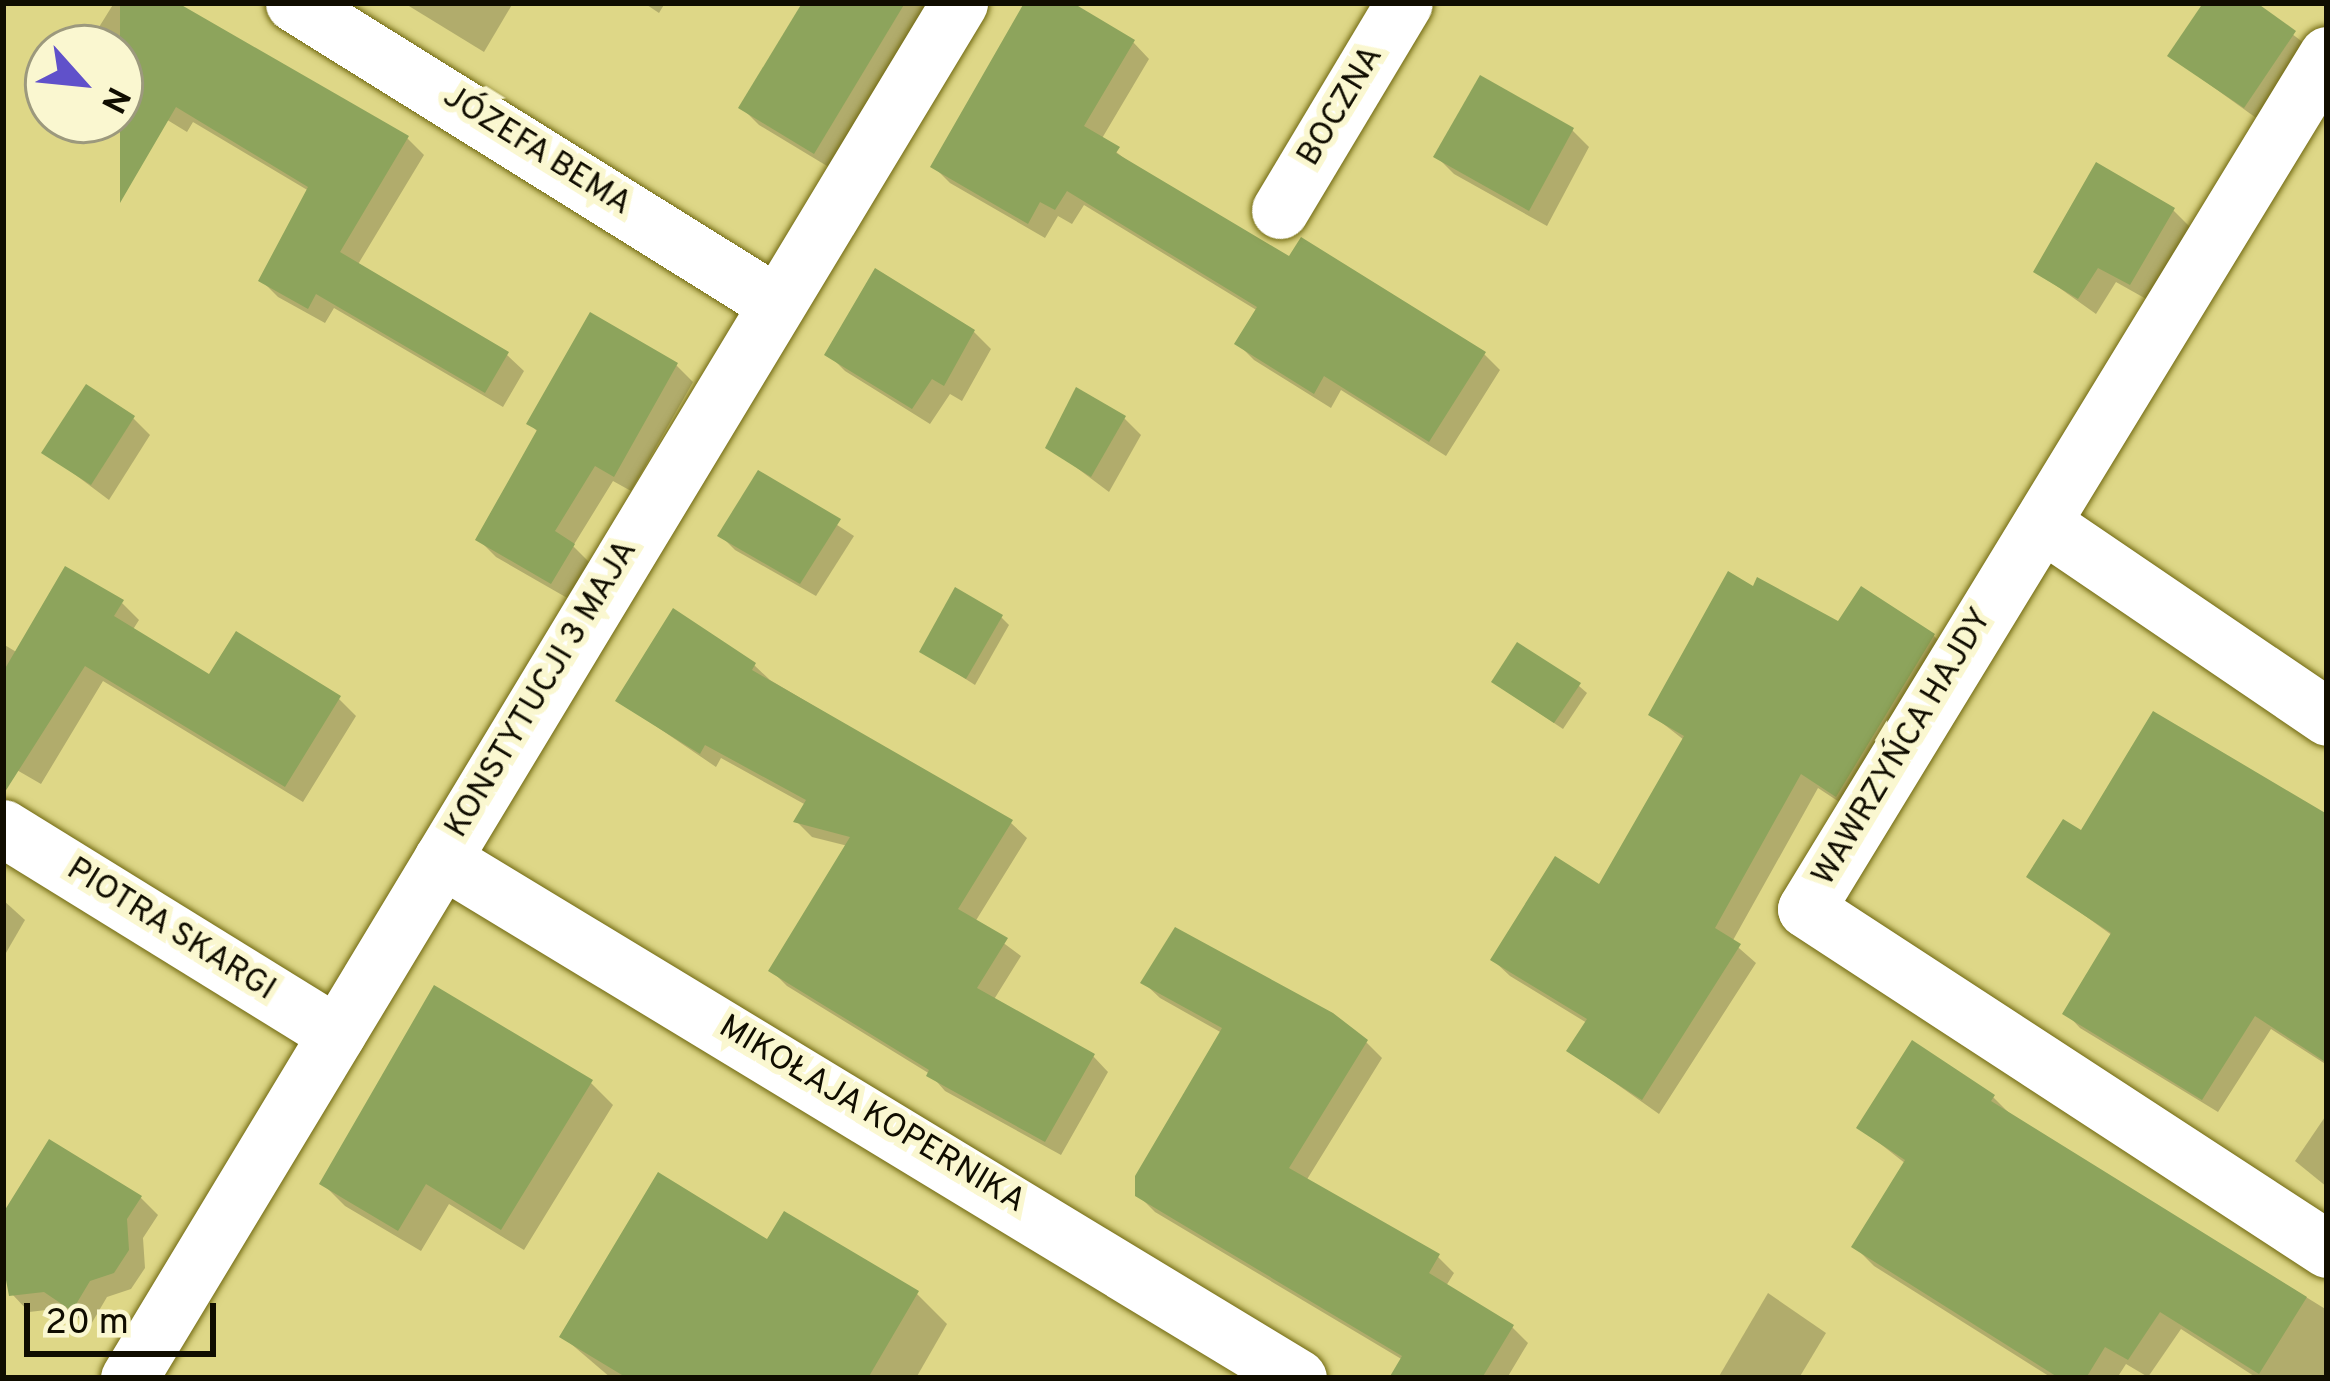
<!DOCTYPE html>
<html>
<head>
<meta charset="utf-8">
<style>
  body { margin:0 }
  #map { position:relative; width:2330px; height:1381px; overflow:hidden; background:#ded787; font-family:Overpass,sans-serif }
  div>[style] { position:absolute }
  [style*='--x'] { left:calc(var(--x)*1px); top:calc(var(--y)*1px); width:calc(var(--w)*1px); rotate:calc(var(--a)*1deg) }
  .shadow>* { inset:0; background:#0003 }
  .building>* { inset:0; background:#8da45c }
  .roads { filter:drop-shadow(0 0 3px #6f670f) drop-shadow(0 0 3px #6f670f) }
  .minor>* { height:57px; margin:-28.5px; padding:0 28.5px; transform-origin:28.5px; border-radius:28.5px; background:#fff }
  span { translate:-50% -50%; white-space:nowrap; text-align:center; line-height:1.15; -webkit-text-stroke:12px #faf7d0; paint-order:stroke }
  .street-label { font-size:33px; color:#100d00 }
  .frame { position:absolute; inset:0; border:6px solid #100d00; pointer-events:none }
  .north { position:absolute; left:24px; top:24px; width:120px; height:120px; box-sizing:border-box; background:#faf7d0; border:3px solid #9c997d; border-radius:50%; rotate:117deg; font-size:33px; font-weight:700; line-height:48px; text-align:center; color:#100d00 }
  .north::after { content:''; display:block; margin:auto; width:42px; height:54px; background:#6051ca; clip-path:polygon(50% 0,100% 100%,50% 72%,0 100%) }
  .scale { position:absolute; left:24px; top:1303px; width:192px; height:54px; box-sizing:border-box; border:6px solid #100d00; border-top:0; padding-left:15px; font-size:36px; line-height:42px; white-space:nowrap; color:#100d00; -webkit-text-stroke:9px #faf7d0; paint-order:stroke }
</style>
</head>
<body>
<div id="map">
  <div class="shadow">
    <i style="clip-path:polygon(114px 3px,174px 3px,407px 138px,424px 155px,357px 266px,507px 355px,524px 371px,503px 407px,334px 308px,325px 323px,278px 297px,261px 280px,309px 191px,193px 122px,187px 132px,120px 91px,120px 48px,86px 48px)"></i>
    <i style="clip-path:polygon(404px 3px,513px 3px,484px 52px)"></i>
    <i style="clip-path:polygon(644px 3px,665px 3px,659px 13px)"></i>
    <i style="clip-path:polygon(805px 3px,932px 3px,832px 169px,759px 125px,742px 108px)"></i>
    <i style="clip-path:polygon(1028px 3px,1067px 3px,1133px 42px,1149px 59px,1101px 140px,1134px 166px,1290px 260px,1484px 354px,1500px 370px,1446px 456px,1341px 390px,1331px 408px,1254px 360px,1238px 344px,1258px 311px,1084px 205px,1072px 224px,1058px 216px,1045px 238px,950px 183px,934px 167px)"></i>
    <i style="clip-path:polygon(2207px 3px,2252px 3px,2309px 47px,2259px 120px,2170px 56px)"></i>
    <i style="clip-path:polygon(1572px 130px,1589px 147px,1547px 226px,1454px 174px,1437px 157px)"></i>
    <i style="clip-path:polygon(2173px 210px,2190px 227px,2148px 300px,2116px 282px,2096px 314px,2037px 272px)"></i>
    <i style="clip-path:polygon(974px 332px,991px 349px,962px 401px,950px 394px,930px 424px,845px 371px,828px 354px)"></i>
    <i style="clip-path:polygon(676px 365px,693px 382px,631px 491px,613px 481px,573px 546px,590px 563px,569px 599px,496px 557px,479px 540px,539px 433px,530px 424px)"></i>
    <i style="clip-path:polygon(133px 418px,150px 435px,109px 500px,45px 452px)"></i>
    <i style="clip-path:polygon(1124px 418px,1141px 435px,1109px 492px,1049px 447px)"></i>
    <i style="clip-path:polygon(759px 474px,854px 536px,816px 596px,735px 550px,721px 536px)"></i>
    <i style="clip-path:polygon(1755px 590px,1838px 625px,1934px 636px,1950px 652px,1853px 811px,1818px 788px,1732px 942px,1756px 963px,1659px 1114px,1570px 1051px,1587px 1023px,1510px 976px,1493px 960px,1600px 888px,1684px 740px,1652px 715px)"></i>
    <i style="clip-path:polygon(122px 603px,139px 620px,132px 631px,210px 678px,339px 699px,356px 716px,303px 802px,103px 681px,41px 784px,3px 762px,3px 644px,18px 653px)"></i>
    <i style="clip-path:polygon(1001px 617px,1009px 625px,975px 685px,922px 651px)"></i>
    <i style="clip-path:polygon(754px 665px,770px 680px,1011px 823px,1027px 838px,975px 922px,1021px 956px,993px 1001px,1093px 1056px,1108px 1072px,1061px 1155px,945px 1091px,930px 1074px,787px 986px,772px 971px,848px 846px,812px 837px,796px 821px,806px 805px,721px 758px,716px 767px,619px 701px)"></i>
    <i style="clip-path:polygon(1579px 686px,1587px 693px,1563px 729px,1503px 689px)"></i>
    <i style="clip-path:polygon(2327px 819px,2327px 1065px,2271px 1029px,2218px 1112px,2080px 1028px,2066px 1013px,2113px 936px,2030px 876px,2082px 834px)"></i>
    <i style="clip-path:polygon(3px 900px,25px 920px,3px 958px)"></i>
    <i style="clip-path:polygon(1144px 983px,1366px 1042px,1382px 1058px,1306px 1181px,1438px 1257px,1454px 1273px,1446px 1286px,1512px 1327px,1528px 1343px,1507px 1378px,1412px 1378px,1403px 1360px,1155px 1212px,1138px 1195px,1222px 1033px,1160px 998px)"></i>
    <i style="clip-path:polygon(591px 1083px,613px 1105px,524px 1250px,449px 1204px,421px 1251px,345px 1206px,323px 1184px)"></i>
    <i style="clip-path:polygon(1993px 1097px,2014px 1118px,2327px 1310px,2327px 1378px,2257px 1378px,2181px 1329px,2148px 1377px,2126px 1364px,2117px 1378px,2052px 1378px,1874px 1266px,1855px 1247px,1906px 1164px,1859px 1127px)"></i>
    <i style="clip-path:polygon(2327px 1114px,2327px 1187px,2295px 1161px)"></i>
    <i style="clip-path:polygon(50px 1143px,141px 1198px,158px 1215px,143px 1238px,145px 1268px,131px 1289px,107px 1297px,90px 1326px,64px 1308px,29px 1312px,12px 1294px,3px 1270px,3px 1219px)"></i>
    <i style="clip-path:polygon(768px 1243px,917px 1294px,947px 1324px,916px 1378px,611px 1378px,563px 1337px)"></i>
    <i style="clip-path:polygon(1768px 1293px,1826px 1333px,1799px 1378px,1718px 1378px)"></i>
  </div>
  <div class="building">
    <i style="clip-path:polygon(120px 3px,178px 3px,409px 136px,340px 252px,509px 352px,485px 393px,316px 294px,308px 309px,258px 281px,308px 187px,176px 107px,120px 203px)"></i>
    <i style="clip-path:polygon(802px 3px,905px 3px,814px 154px,738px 108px)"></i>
    <i style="clip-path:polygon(1024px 3px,1073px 3px,1135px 40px,1084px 126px,1120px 147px,1116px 153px,1289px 256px,1301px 237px,1486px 352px,1429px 442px,1324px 376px,1314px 394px,1234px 344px,1257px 307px,1067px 191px,1055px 210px,1040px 202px,1028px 224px,930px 167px)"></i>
    <i style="clip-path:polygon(2203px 3px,2257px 3px,2296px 31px,2244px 108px,2167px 56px)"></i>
    <i style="clip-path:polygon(1480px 75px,1574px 128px,1529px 211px,1433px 157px)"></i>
    <i style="clip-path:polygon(2096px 162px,2175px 208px,2130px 285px,2098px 268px,2078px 299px,2033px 272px)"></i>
    <i style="clip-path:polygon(875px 268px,975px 330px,944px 386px,932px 379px,912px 409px,824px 355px)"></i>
    <i style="clip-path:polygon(590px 312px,678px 363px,614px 477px,595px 466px,555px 531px,575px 544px,551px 584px,475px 540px,537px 430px,526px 424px)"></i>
    <i style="clip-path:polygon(86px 384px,135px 416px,91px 485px,41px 453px)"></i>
    <i style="clip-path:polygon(1076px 387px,1126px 416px,1091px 477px,1045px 448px)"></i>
    <i style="clip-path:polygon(758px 470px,841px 519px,800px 584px,717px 536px)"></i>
    <i style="clip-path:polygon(65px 566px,124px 600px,114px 616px,209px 674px,236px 631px,341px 696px,285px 787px,85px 666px,3px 795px,3px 672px)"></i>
    <i style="clip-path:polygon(1728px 571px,1753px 586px,1757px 577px,1838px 621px,1861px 586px,1935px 634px,1836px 797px,1801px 774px,1715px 928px,1741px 944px,1642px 1100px,1566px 1051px,1587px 1019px,1490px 960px,1555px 856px,1599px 884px,1684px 736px,1648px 715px)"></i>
    <i style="clip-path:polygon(955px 587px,1003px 615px,966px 679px,919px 652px)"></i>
    <i style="clip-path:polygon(673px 608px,756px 663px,752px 670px,1013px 820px,958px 909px,1008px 938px,977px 988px,1095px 1054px,1045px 1142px,926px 1076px,929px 1070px,768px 971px,850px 837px,793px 822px,806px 800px,705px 745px,700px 754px,615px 701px)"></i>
    <i style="clip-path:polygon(1517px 642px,1581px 683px,1554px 723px,1491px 682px)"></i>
    <i style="clip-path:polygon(2153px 711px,2327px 814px,2327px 1063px,2255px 1016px,2202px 1100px,2062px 1014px,2111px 933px,2026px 877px,2063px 819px,2081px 830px)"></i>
    <i style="clip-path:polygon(1175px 927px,1333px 1013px,1368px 1040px,1289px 1168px,1440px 1254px,1429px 1273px,1514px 1325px,1482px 1378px,1389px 1378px,1402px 1356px,1135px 1196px,1135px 1176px,1222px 1028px,1140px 983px)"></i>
    <i style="clip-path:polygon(434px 985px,593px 1080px,501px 1230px,426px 1184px,398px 1231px,319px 1184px)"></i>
    <i style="clip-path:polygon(1912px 1040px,1995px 1095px,1991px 1101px,2307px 1297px,2259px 1374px,2160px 1312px,2128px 1360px,2105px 1347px,2086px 1378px,2059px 1378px,1851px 1247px,1905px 1160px,1856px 1128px)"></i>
    <i style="clip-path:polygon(49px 1139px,142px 1196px,127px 1219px,129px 1250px,114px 1273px,90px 1281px,72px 1311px,44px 1292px,9px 1296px,3px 1264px,3px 1213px)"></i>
    <i style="clip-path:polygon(658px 1172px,767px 1239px,784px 1211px,919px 1291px,868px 1378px,627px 1378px,559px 1337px)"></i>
  </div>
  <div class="roads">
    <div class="minor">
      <i style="--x:294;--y:3;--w:569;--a:31.93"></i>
      <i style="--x:2327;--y:55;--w:1000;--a:121.39"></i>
      <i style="--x:1806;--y:909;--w:622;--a:33.13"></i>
      <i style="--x:1280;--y:210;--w:241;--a:-59.1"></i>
      <i style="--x:2042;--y:523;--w:345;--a:34.2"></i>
      <i style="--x:3;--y:828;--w:392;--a:31.7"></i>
      <i style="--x:442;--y:859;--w:1001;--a:31.23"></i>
      <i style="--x:129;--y:1378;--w:1606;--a:-58.88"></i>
    </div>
  </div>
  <div class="street-label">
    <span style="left:1342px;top:107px;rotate:-59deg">BOCZNA</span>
    <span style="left:536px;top:152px;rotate:32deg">JÓZEFA BEMA</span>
    <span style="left:543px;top:690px;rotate:-59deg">KONSTYTUCJI 3 MAJA</span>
    <span style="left:1904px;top:748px;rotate:-59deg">WAWRZYŃCA HAJDY</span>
    <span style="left:170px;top:931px;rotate:32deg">PIOTRA SKARGI</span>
    <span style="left:871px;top:1116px;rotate:31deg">MIKOŁAJA KOPERNIKA</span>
  </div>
  <div class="frame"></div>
  <div class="north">N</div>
  <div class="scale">20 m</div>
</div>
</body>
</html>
